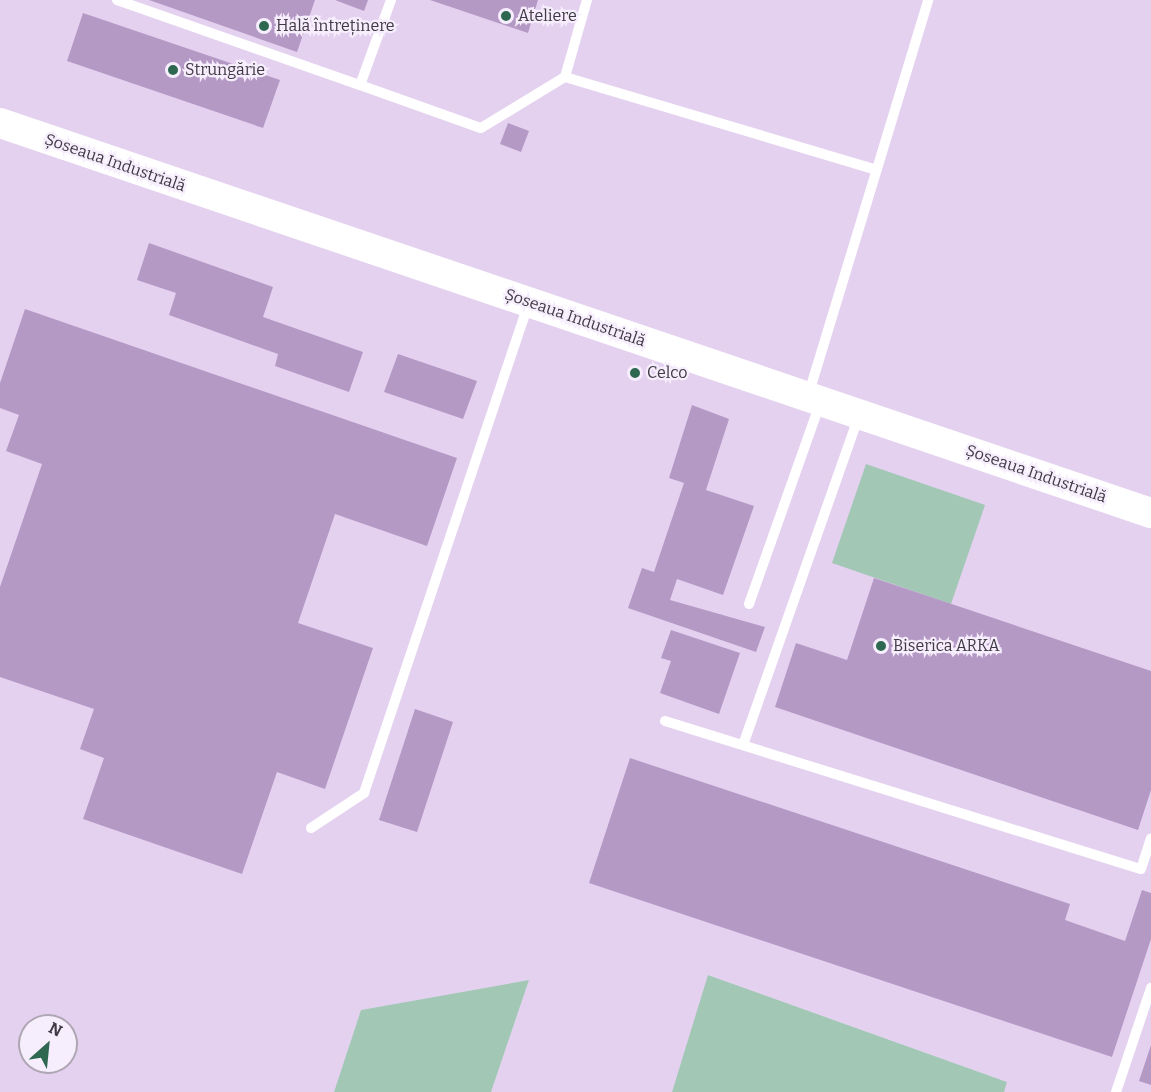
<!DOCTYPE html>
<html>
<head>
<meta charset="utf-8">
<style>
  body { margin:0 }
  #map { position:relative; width:1151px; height:1092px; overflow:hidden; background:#eddef8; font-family:Bitter,serif }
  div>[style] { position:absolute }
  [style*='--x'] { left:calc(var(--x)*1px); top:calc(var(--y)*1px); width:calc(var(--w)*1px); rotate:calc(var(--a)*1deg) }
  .built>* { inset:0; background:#e4d1f0 }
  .green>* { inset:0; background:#a2c7b5 }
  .building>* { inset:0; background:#b499c5 }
  .lane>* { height:10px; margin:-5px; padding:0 5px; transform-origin:5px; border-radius:5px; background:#fff }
  .secondary>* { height:30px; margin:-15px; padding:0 15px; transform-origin:15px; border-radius:15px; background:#fff }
  .dots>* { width:16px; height:16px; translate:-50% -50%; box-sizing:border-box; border:3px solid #f7eefd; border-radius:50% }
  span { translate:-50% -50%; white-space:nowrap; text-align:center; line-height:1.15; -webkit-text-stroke:4.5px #f7eefd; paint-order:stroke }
  .poi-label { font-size:16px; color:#403a44 }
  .left { translate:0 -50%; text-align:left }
  .street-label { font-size:16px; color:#403a44 }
  .north { position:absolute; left:18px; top:1014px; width:60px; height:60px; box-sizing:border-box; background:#f7eefd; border:2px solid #aea6b3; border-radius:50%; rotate:27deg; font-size:16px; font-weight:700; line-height:24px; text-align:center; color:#403a44 }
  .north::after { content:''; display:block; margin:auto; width:21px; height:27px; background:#2f6850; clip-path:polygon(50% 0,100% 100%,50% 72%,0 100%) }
</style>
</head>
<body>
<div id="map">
  <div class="built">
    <i style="clip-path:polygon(evenodd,0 0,1151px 0,1151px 1092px,1004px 1092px,1007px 1082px,709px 975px,672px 1092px,491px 1092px,529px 980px,361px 1010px,334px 1092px,0 1092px,0 0,30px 1026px,66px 1026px,66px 1062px,30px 1062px,30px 1026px)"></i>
  </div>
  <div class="green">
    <i style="clip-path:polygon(866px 464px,985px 505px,951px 604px,832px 563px)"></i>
    <i style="clip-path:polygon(708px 975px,1007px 1082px,1004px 1092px,672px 1092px)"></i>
    <i style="clip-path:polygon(529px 980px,491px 1092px,334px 1092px,361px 1010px)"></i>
  </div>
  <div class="building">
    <i style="clip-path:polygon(149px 0,315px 0,297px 52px)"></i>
    <i style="clip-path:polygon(335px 0,368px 0,364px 11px)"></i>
    <i style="clip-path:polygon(430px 0,538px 0,528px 33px)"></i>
    <i style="clip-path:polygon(83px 13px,280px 80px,263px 128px,67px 61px)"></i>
    <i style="clip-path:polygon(508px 123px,529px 131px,521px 152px,500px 144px)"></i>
    <i style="clip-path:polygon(149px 243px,273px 287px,263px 317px,363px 352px,349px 392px,275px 366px,278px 354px,169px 315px,176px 293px,137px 280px)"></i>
    <i style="clip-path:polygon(25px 309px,457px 458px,427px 546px,335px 514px,298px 623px,373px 648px,325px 789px,277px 772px,242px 874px,83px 819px,104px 758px,80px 749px,94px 709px,0 677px,0 587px,42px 464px,6px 451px,19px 415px,0 408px,0 383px)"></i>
    <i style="clip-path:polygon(398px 354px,477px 381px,463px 419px,384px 392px)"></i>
    <i style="clip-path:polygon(692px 405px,729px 419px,706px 490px,754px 506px,723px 595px,677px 579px,670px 600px,765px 627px,756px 652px,628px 608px,642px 568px,654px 572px,684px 483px,669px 478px)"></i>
    <i style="clip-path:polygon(874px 578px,1151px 671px,1151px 790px,1138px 830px,775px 707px,796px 643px,847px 660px)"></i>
    <i style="clip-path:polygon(671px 630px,740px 653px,719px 714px,660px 693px,671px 661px,661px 658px)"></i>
    <i style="clip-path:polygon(415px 709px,453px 722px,417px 832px,379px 820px)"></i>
    <i style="clip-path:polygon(630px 758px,1070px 904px,1065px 920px,1125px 941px,1142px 890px,1151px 893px,1151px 939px,1112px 1057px,589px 883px)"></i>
    <i style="clip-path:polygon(1151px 1045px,1151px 1085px,1139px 1081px)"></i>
  </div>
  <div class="lane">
    <i style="--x:117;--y:0;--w:257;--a:19.3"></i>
    <i style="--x:391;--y:0;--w:90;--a:110"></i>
    <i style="--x:360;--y:85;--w:128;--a:19.6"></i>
    <i style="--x:481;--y:128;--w:98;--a:-31.3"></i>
    <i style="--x:565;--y:77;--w:80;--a:-74.1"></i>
    <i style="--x:565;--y:77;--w:325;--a:16.6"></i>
    <i style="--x:808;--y:396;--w:414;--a:-73.1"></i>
    <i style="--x:749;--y:604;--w:212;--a:-70.5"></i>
    <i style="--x:665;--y:721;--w:498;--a:17.3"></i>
    <i style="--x:1141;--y:869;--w:32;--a:-72"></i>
    <i style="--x:743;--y:745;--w:350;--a:-70.6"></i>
    <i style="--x:311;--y:828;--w:64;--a:-33.4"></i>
    <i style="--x:364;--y:793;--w:515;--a:-71.42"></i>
    <i style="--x:1116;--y:1092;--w:110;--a:-71.4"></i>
  </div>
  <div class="secondary">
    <i style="--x:0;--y:123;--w:1215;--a:18.72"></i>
  </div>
  <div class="dots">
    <i style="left:506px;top:16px;background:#2f6850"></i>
    <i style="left:264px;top:26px;background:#2f6850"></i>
    <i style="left:173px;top:70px;background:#2f6850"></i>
    <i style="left:635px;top:373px;background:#2f6850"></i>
    <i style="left:881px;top:646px;background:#2f6850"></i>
  </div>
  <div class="poi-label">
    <span class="left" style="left:518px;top:16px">Ateliere</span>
    <span class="left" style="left:276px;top:26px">Hală întreținere</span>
    <span class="left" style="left:185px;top:70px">Strungărie</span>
    <span class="left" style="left:647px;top:373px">Celco</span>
    <span class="left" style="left:893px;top:646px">Biserica ARKA</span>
  </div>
  <div class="street-label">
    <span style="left:115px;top:163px;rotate:19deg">Șoseaua Industrială</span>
    <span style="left:575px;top:318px;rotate:19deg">Șoseaua Industrială</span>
    <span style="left:1036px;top:474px;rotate:19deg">Șoseaua Industrială</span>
  </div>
  <div class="north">N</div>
</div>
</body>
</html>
